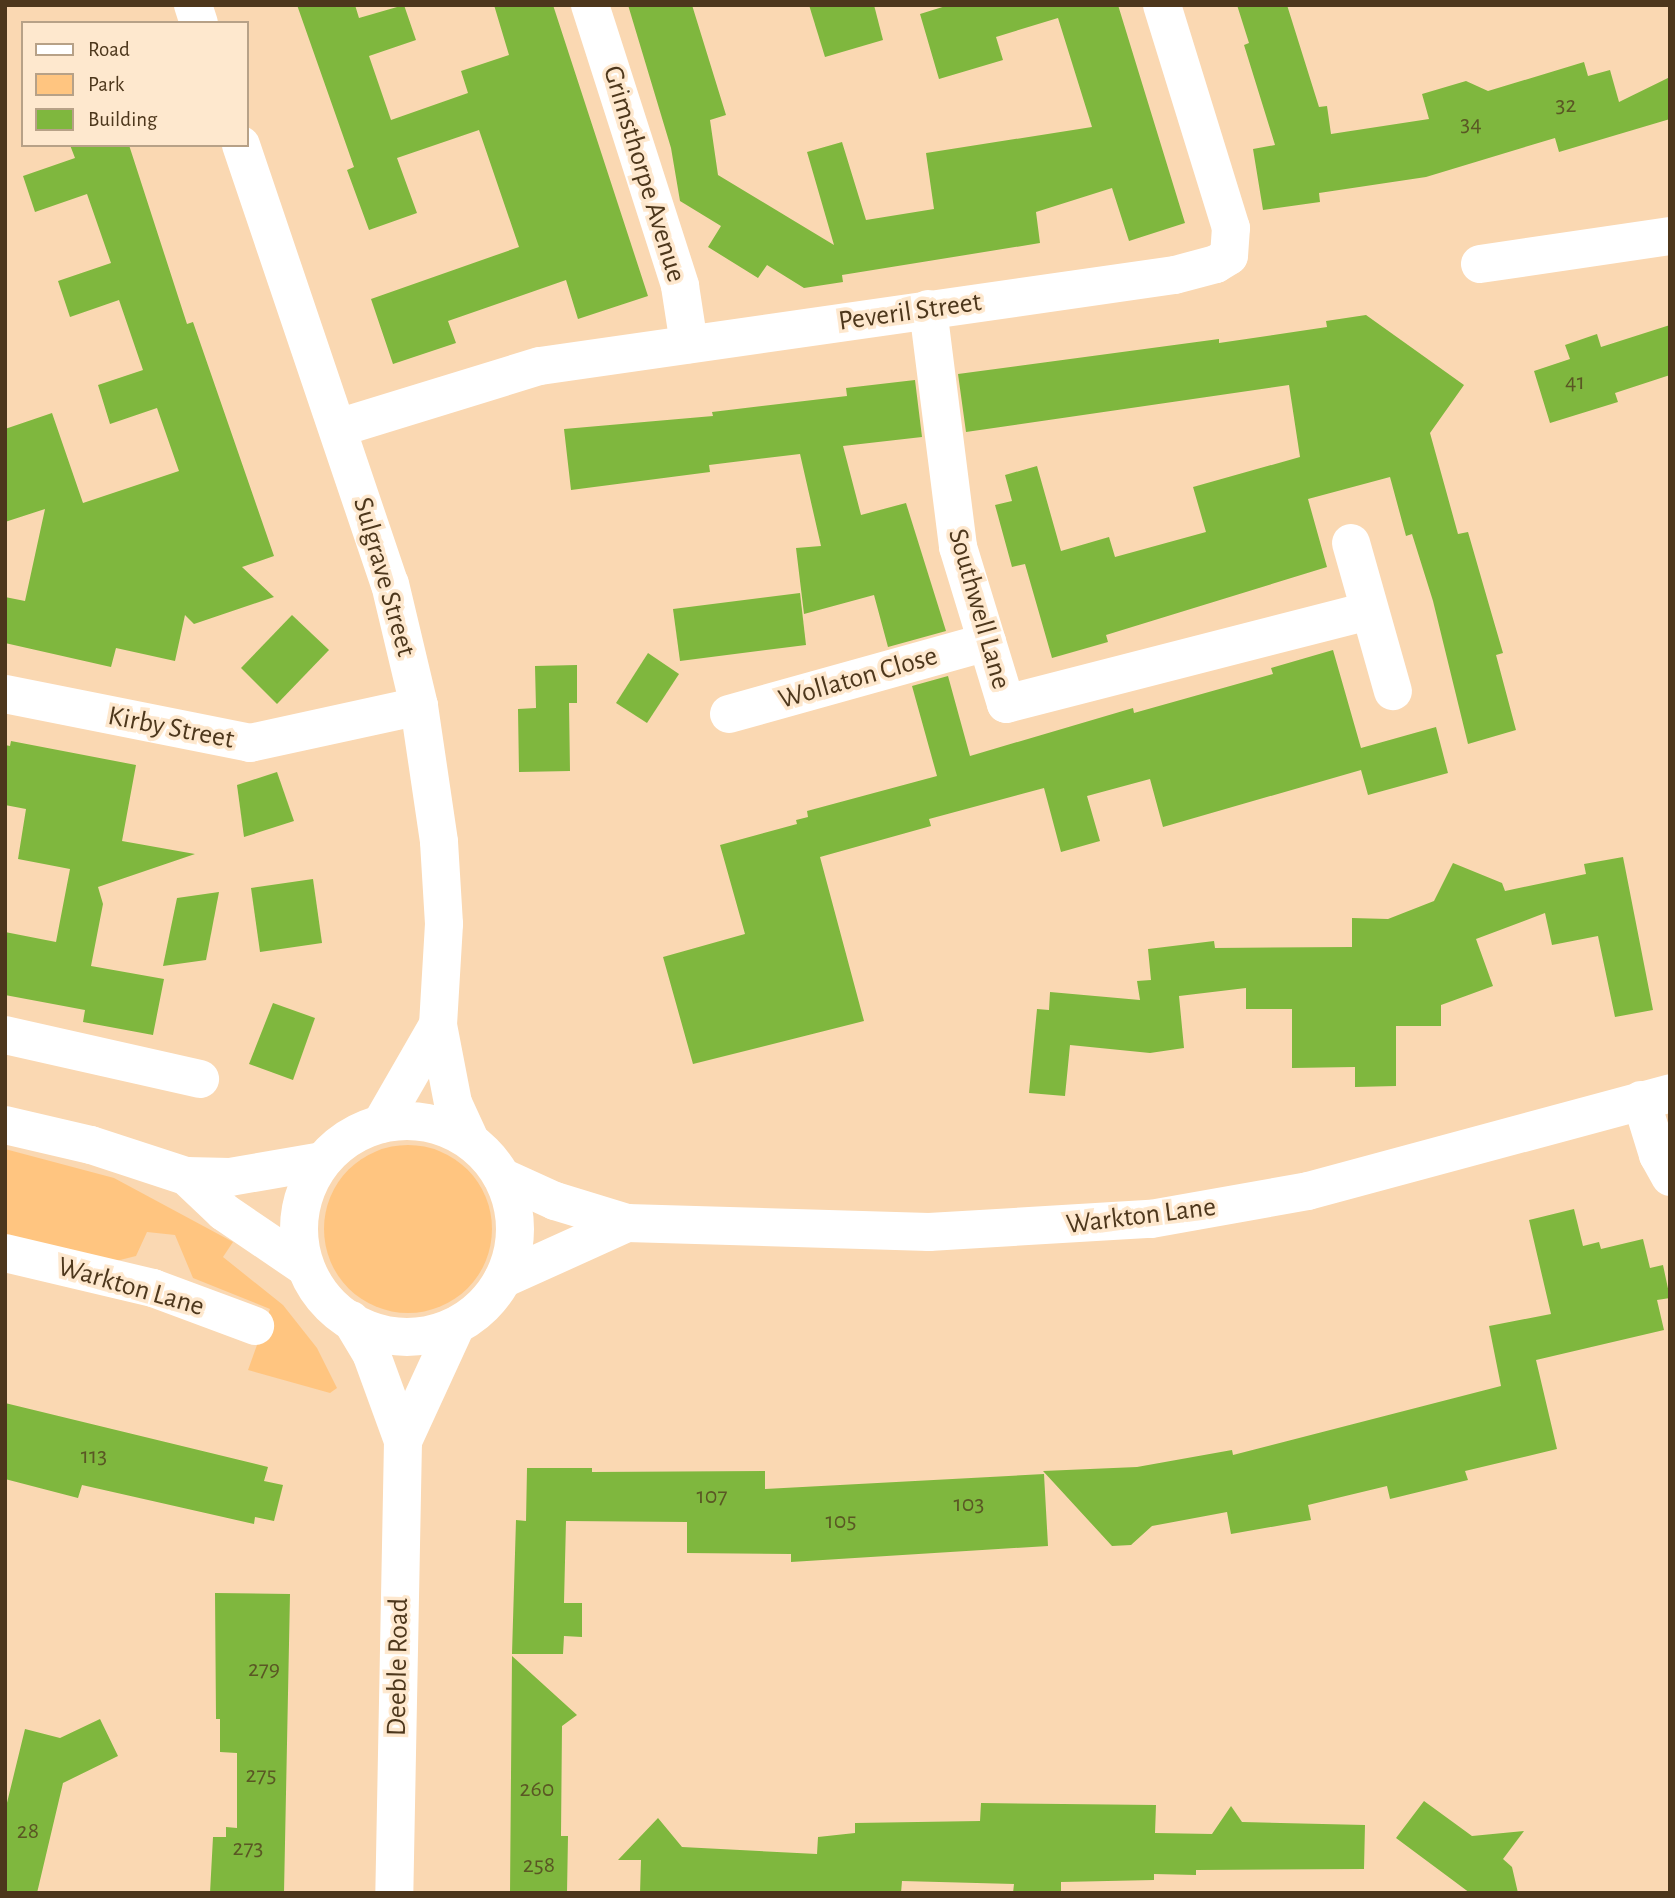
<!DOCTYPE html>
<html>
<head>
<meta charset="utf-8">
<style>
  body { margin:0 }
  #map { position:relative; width:1675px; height:1898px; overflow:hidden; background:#fad8b2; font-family:"Alegreya Sans",sans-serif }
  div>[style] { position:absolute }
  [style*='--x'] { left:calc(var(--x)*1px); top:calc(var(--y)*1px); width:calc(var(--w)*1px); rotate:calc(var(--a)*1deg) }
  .green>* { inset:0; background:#ffc580 }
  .round { border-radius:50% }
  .building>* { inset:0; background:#7fb73e }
  .minor>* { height:38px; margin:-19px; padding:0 19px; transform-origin:19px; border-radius:19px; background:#fff }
  .tertiary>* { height:38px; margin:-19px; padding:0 19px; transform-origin:19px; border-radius:19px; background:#fff }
  .tertiary>.ring { margin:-19px; padding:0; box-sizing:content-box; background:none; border:38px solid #fff; border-radius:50% }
  span { translate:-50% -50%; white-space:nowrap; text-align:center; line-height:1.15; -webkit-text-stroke:7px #fee8ce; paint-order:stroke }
  .number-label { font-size:24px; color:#5a5724 }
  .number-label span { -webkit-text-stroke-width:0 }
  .street-label { font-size:28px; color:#4d371c }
  .frame { position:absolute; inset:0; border:7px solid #4d371c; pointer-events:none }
  .legend { position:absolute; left:21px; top:21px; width:228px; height:126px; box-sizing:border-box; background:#fee8ce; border:2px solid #b7a187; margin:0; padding:9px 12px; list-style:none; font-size:21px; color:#4d371c }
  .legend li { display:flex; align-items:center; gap:14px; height:35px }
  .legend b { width:35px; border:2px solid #b7a187 }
</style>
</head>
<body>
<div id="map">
  <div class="green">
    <i class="round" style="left:324px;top:1145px;width:168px;height:168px"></i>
    <i style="clip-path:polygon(5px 1149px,114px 1178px,233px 1242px,223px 1257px,283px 1305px,317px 1348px,337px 1388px,330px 1393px,248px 1370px,270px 1309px,193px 1278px,175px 1235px,147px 1232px,136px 1256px,112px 1262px,5px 1235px)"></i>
  </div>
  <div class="building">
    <i style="clip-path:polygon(297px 5px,355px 5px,359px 18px,404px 5px,416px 40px,369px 56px,391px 120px,468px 93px,461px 71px,509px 55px,494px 5px,553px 5px,648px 296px,578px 319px,566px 280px,448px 321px,456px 343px,393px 364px,371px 299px,519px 247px,479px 130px,397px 158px,417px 213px,369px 230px,347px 170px,354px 167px)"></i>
    <i style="clip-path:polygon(628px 5px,692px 5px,726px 115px,710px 120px,718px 175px,834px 245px,807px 152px,842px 142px,866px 220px,934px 209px,926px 153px,1092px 127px,1058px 18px,996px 37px,1003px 60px,939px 79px,920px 14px,949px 5px,1118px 5px,1185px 223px,1129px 241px,1112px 188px,1036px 212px,1040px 243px,842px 275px,843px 282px,804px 288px,767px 265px,758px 278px,708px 247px,721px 226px,680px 201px,671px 148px)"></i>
    <i style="clip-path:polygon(809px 5px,874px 5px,883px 40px,825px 57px)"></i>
    <i style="clip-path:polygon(1237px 5px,1287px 5px,1319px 107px,1327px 106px,1331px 134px,1429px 119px,1422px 94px,1466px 81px,1488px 91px,1584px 62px,1588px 76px,1610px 70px,1619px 102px,1670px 77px,1670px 119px,1559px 152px,1555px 138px,1426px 177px,1319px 193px,1320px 202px,1263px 210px,1253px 149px,1275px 145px,1244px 45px,1249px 43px)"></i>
    <i style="clip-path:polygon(70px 145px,129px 145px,187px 324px,193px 322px,274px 556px,242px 567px,274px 597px,194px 624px,185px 615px,175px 661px,116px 648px,111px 667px,5px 643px,5px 597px,25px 601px,45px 509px,5px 522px,5px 429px,52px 413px,83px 503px,179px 471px,157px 408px,110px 424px,98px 385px,143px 370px,119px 300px,70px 317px,58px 281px,111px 263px,87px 194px,35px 212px,23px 176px,75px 158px)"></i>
    <i style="clip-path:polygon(1366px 315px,1464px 385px,1430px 433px,1458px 534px,1468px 532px,1487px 598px,1503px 653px,1496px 655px,1516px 730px,1468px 744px,1433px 601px,1412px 534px,1406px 536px,1390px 477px,1308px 499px,1327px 567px,1106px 635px,1108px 642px,1052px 658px,1025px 564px,1012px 567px,995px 505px,1012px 501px,1005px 475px,1037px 466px,1061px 551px,1109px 537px,1115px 557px,1206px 532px,1193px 487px,1300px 457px,1289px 385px,966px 432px,958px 374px,1219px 339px,1219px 343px,1327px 327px,1326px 321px)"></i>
    <i style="clip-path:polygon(1670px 325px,1670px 375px,1615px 393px,1618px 402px,1550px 423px,1534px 371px,1570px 359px,1565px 345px,1597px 334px,1601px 347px)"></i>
    <i style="clip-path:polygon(915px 380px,922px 437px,843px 446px,861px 515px,906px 503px,946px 631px,888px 647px,874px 595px,804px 614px,796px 548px,821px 546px,800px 454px,709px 465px,710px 472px,571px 490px,564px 429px,713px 416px,712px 412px,847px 396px,846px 388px)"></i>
    <i style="clip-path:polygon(800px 593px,806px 645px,680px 661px,673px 609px)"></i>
    <i style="clip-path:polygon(292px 615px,329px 650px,277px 704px,241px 668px)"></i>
    <i style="clip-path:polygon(1333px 650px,1361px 748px,1436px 727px,1448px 773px,1368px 795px,1361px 770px,1163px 827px,1150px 779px,1087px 796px,1100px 841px,1061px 852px,1044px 788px,929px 819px,931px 826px,820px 857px,864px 1021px,693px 1064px,663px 957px,745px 934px,720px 845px,797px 824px,796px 820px,808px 817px,807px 811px,937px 776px,912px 686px,948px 676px,970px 756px,1133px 708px,1134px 713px,1273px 674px,1271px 668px)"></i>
    <i style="clip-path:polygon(648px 653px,679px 674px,647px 723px,616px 703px)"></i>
    <i style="clip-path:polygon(577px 665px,577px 703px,569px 703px,570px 771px,519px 772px,518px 709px,536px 708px,535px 666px)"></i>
    <i style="clip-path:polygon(11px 741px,136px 765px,122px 841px,195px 854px,98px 887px,103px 904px,91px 966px,164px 979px,153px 1035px,83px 1022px,85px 1010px,5px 995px,5px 932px,56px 942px,70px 869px,18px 859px,26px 809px,5px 805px,5px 745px,10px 746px)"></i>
    <i style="clip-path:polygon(277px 772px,294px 821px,244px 837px,237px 785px)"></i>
    <i style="clip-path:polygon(1623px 857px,1653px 1010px,1615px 1017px,1598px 936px,1552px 945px,1545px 913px,1476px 939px,1493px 986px,1441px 1005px,1441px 1026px,1396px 1026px,1396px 1086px,1355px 1087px,1355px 1067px,1292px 1068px,1292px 1009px,1246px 1009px,1246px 988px,1179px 996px,1184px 1048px,1150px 1053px,1070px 1045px,1065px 1096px,1029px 1093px,1037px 1009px,1049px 1010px,1050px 992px,1140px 1000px,1137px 981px,1151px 980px,1148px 949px,1214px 941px,1215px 948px,1352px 947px,1352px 918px,1388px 919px,1434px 901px,1453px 863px,1502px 883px,1505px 891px,1586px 874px,1584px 864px)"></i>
    <i style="clip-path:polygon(313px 879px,322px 943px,260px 952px,251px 888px)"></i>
    <i style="clip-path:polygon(219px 892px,206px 960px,163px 966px,177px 898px)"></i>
    <i style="clip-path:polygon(273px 1003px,315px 1018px,293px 1080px,249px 1064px)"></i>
    <i style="clip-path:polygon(1574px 1209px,1583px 1246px,1599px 1242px,1601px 1249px,1643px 1239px,1650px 1268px,1663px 1265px,1670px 1298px,1657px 1300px,1664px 1330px,1536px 1360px,1557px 1449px,1465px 1471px,1468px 1480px,1390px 1499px,1387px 1486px,1308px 1505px,1311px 1520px,1231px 1534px,1227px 1512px,1152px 1526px,1131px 1545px,1112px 1546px,1043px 1471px,1137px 1467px,1232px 1450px,1233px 1455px,1501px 1386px,1489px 1326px,1551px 1314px,1529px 1220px)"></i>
    <i style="clip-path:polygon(5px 1403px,268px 1467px,264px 1481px,283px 1485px,274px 1521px,255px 1517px,254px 1524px,82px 1485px,78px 1498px,5px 1479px)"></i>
    <i style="clip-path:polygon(527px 1468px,592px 1468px,592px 1472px,765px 1471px,765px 1489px,1044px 1474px,1048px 1546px,791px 1562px,791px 1554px,687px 1553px,687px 1522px,566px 1521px,564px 1603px,582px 1603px,582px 1637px,564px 1636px,563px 1654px,512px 1654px,516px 1520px,526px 1521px)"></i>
    <i style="clip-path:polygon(215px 1593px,290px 1594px,284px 1893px,210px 1893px,213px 1837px,226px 1837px,226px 1827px,237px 1828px,237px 1753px,220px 1752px,220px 1719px,216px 1719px)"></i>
    <i style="clip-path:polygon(512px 1656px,577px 1715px,562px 1726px,561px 1836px,568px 1836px,567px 1893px,510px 1893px)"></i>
    <i style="clip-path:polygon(100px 1719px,118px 1756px,63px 1783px,37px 1893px,5px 1893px,5px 1811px,25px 1729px,60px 1738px)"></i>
    <i style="clip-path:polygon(1424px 1801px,1472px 1836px,1524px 1831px,1503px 1859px,1512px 1867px,1518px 1893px,1470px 1893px,1396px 1838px)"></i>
    <i style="clip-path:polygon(981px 1803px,1156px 1805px,1155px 1833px,1212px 1834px,1231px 1806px,1242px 1822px,1365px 1825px,1364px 1869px,1196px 1870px,1196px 1875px,1154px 1874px,1154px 1880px,1061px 1882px,1061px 1893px,1013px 1893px,1014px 1884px,902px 1881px,901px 1893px,640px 1893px,641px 1860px,618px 1860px,658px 1818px,682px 1847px,817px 1854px,818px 1837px,855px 1833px,855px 1823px,980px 1821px)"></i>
  </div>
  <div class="minor">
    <i style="--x:193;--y:5;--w:19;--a:72"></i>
    <i style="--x:590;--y:5;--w:295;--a:72.2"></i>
    <i style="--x:680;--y:286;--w:59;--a:81.2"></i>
    <i style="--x:241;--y:145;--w:464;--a:71.3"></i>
    <i style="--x:390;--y:584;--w:125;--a:76.6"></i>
    <i style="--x:419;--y:706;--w:137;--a:81.6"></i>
    <i style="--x:439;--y:842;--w:82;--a:86.5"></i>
    <i style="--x:444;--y:924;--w:101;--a:93.4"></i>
    <i style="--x:438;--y:1025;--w:79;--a:79.1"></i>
    <i style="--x:453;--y:1103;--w:41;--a:65.3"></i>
    <i style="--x:1480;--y:264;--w:192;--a:-8.4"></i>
    <i style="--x:928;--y:309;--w:240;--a:82.8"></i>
    <i style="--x:958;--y:547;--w:164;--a:73"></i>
    <i style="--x:1006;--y:704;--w:375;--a:-14.4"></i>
    <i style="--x:338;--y:428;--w:211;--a:-17.1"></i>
    <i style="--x:540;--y:366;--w:641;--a:-8.16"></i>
    <i style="--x:1175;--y:275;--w:42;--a:-15"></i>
    <i style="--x:1216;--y:264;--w:15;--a:-32"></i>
    <i style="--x:1229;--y:256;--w:28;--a:-86"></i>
    <i style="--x:1231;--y:228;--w:233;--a:-107.2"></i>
    <i style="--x:1351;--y:543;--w:154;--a:74.2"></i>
    <i style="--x:5;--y:694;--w:250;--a:11.3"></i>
    <i style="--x:250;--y:743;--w:173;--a:-12.3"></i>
    <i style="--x:729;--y:714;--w:268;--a:-15.6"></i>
    <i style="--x:5;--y:1035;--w:200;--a:12.7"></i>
    <i style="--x:1641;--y:1100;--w:58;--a:72.8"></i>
    <i style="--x:1658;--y:1155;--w:25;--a:61"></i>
    <i style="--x:381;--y:1124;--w:114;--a:-60.1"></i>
    <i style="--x:5;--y:1253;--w:152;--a:13.3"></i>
    <i style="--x:153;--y:1288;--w:109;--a:20.4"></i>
  </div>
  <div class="tertiary">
    <i class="ring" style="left:299px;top:1121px;width:178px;height:178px"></i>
    <i style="--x:5;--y:1125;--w:88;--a:13.1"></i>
    <i style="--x:91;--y:1145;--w:100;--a:18.1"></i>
    <i style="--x:186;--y:1176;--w:44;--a:1.3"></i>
    <i style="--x:230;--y:1177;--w:94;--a:-9.8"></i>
    <i style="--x:186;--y:1176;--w:52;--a:43.5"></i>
    <i style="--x:224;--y:1212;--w:98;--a:34.2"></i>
    <i style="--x:502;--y:1177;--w:58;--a:24.4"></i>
    <i style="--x:555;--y:1201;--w:75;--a:17"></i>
    <i style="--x:503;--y:1279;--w:136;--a:-24.3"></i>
    <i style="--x:627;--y:1223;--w:302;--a:1.7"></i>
    <i style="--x:929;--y:1232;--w:222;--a:-3.4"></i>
    <i style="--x:1151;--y:1219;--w:159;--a:-10.1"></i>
    <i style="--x:1308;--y:1191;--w:375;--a:-15.1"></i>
    <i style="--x:351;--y:1320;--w:39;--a:59"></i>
    <i style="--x:371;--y:1353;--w:94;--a:70"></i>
    <i style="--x:403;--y:1441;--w:452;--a:91.1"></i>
    <i style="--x:403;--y:1441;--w:127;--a:-65.3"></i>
  </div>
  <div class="number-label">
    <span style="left:1566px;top:106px">32</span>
    <span style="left:1471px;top:125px">34</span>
    <span style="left:1575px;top:383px">41</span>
    <span style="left:94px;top:1457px">113</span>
    <span style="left:712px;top:1497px">107</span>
    <span style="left:969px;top:1505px">103</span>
    <span style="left:841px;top:1522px">105</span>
    <span style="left:264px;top:1670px">279</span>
    <span style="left:261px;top:1776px">275</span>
    <span style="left:537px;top:1790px">260</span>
    <span style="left:28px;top:1832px">28</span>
    <span style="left:248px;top:1849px">273</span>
    <span style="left:539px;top:1866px">258</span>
  </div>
  <div class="street-label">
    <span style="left:644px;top:174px;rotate:73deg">Grimsthorpe Avenue</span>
    <span style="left:910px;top:312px;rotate:-8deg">Peveril Street</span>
    <span style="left:384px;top:577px;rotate:74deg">Sulgrave Street</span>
    <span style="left:979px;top:609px;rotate:74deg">Southwell Lane</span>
    <span style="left:858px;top:678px;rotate:-16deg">Wollaton Close</span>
    <span style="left:171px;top:728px;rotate:11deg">Kirby Street</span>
    <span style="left:1141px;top:1216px;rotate:-7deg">Warkton Lane</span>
    <span style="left:131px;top:1287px;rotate:16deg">Warkton Lane</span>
    <span style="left:398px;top:1667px;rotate:-89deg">Deeble Road</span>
  </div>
  <div class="frame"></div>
  <ul class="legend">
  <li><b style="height:9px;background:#fff"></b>Road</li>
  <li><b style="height:19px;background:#ffc580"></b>Park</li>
  <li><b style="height:19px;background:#7fb73e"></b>Building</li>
  </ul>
</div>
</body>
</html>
